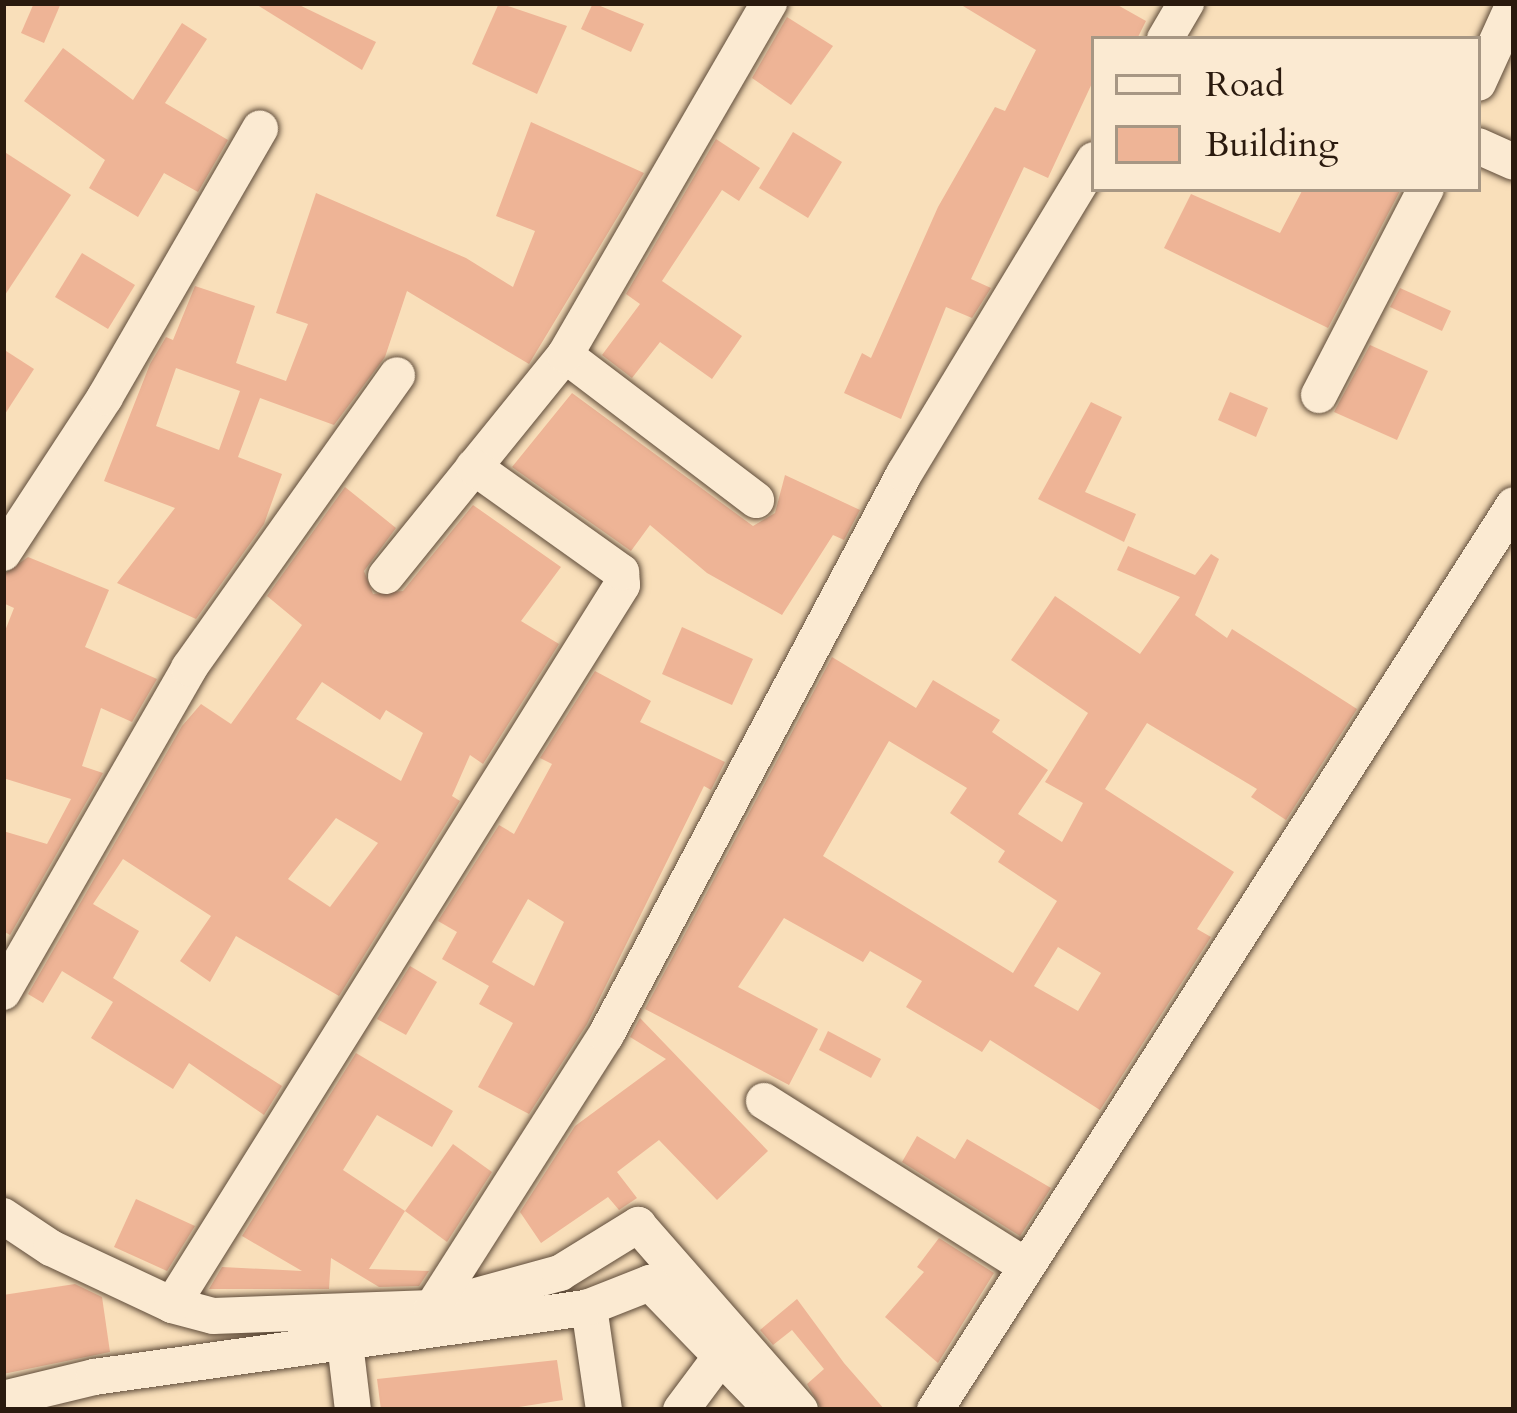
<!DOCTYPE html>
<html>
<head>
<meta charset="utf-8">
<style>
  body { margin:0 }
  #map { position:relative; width:1517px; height:1413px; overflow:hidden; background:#f9dfba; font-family:Cardo,serif }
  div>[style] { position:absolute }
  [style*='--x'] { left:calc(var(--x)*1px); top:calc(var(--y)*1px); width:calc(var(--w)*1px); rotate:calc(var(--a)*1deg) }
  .building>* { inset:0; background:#eeb496 }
  .roads { filter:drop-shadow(0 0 3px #5e4b39) drop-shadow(0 0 3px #5e4b39) }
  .minor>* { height:36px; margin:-18px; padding:0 18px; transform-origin:18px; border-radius:18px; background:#fbead2 }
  span { translate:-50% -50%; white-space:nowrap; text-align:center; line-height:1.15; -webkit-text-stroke:9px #fbead2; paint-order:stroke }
  .frame { position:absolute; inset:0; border:6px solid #2a1a0e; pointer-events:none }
  .legend { position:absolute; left:1091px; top:36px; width:390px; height:156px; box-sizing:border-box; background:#fbead2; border:3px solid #a79784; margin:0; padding:15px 21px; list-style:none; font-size:36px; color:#2a1a0e }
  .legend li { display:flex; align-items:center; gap:24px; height:60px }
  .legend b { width:60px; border:3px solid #a79784 }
</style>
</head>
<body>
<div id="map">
  <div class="building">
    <i style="clip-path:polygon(34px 3px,61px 3px,44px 43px,21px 33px)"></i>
    <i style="clip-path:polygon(254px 3px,295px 3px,376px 42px,362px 70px)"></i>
    <i style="clip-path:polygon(499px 3px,567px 26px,537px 94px,472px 64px)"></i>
    <i style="clip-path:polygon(593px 3px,644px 24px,631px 52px,581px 29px)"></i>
    <i style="clip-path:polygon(958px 3px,1114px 3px,1146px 21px,1137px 39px,1094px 39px,1094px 79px,1048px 178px,1024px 167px,971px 279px,991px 288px,972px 318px,946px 307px,901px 419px,844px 393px,862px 353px,871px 358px,938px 207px,995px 107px,1005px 111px,1036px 50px)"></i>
    <i style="clip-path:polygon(787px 17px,833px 46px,791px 105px,752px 78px)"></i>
    <i style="clip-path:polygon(182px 23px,207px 39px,165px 103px,228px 140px,198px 192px,164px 173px,138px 217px,89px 188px,105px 160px,24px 101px,63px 48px,133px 100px)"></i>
    <i style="clip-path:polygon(evenodd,531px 122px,644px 173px,529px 364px,407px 291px,385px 357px,334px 425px,260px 398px,238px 457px,282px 474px,264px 524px,196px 619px,117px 583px,175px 508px,104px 481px,150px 364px,166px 337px,173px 340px,195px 286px,255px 306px,236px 363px,286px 381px,308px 324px,276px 313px,316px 193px,466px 258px,513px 287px,535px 231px,496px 216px,531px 122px,176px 368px,240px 391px,219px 450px,156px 426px,176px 368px)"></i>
    <i style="clip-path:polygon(793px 132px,842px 162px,808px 218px,759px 188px)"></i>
    <i style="clip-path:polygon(716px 139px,760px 168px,739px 201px,722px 190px,662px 281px,742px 336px,712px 379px,660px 342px,632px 378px,602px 355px,640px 304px,626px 294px)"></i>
    <i style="clip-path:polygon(3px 151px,71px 195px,3px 298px)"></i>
    <i style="clip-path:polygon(1303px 189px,1401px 189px,1328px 328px,1164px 248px,1191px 194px,1280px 233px)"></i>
    <i style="clip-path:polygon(82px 253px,135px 285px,108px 329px,55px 297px)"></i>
    <i style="clip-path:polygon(1400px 288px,1451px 311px,1442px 331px,1390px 307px)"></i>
    <i style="clip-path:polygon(1370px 345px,1428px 371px,1397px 440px,1334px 412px)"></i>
    <i style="clip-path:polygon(3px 349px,34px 369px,3px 417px)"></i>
    <i style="clip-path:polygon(1230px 392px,1268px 408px,1256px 437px,1218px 420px)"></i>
    <i style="clip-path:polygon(572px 393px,753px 526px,775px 513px,785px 475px,860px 510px,844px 540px,833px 535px,782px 615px,707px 573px,650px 525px,631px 551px,512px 467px)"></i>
    <i style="clip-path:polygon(1091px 402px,1122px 417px,1085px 492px,1136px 514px,1124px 542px,1038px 499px)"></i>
    <i style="clip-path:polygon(evenodd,345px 487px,396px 528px,364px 571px,373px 594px,403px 591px,473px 505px,561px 567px,521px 621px,559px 644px,483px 764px,470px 755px,452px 796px,460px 801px,339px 996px,236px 936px,210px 982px,180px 961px,211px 916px,123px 859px,93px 904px,139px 931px,113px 978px,282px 1086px,264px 1115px,189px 1063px,173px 1089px,91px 1038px,113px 1002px,62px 971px,43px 1003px,28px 994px,182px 726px,201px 704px,231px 724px,302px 625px,267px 596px,345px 487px,322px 682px,380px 720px,386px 710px,423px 733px,401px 781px,296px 719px,322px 682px,345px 487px,336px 818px,378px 843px,330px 907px,288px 879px,336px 818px)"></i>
    <i style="clip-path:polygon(evenodd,1128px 546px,1195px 575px,1211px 554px,1219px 559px,1195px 615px,1227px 638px,1232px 629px,1357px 709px,1286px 820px,1251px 797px,1257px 789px,1147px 723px,1105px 789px,1234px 872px,1197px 929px,1211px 937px,1100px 1110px,990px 1040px,982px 1052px,906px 1007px,922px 981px,870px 951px,863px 962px,784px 918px,738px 987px,818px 1029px,789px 1085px,645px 1009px,832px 657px,916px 708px,933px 680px,1000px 720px,992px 732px,1048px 770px,1018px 814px,1062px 842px,1083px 803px,1045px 782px,1088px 713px,1011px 660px,1055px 596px,1140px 654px,1180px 597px,1117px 570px,1128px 546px,889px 741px,967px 788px,950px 813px,1005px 851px,998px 862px,1057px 901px,1013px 973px,823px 856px,889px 741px,1128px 546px,1058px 947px,1101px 973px,1078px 1011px,1034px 986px,1058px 947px)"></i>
    <i style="clip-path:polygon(28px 557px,109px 590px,85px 647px,157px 679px,132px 722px,101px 708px,82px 766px,103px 773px,10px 935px,3px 931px,3px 831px,47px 844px,71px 799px,3px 778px,3px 636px,14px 608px,3px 603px,3px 575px)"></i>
    <i style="clip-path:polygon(682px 627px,753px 659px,732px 705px,662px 674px)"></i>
    <i style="clip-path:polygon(evenodd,595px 671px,651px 701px,640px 722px,725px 762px,711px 790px,704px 786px,587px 1024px,529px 1114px,478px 1087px,513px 1023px,479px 1004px,489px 986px,442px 959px,457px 932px,438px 921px,499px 825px,514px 834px,552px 764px,540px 758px,595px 671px,528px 899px,564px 922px,534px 986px,492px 962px,528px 899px)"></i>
    <i style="clip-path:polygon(410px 966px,437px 982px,406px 1035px,377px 1019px)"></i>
    <i style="clip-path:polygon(640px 1018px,768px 1151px,717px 1200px,659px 1140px,617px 1172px,637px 1198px,619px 1210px,608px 1197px,541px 1243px,520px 1212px,575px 1126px,666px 1059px,630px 1037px)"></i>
    <i style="clip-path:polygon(828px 1031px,881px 1059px,871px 1078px,819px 1050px)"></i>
    <i style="clip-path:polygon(356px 1053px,453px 1111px,432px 1147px,377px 1115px,343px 1170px,405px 1211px,369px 1269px,429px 1271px,419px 1286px,379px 1287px,331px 1258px,329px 1289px,209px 1289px,222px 1267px,302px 1271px,242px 1236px)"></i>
    <i style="clip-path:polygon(917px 1136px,955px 1159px,967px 1139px,1051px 1188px,1020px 1236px,902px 1162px)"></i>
    <i style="clip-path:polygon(453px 1144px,492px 1172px,447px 1242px,405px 1211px)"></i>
    <i style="clip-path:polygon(136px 1199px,195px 1226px,167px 1271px,114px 1247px)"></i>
    <i style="clip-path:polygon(939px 1238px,994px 1273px,938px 1363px,885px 1317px,924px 1272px,917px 1267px)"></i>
    <i style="clip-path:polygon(75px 1284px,102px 1297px,110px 1352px,3px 1374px,3px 1295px)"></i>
    <i style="clip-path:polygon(797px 1299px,844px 1363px,885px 1410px,822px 1410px,807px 1384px,824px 1369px,792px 1330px,773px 1345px,760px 1330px)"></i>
    <i style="clip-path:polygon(557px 1360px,563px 1400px,500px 1410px,381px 1410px,377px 1379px)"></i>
  </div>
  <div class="roads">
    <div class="minor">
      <i style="--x:1165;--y:39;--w:42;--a:-59.7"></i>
      <i style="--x:1478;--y:83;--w:87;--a:-65.5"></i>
      <i style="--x:1478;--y:146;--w:39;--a:24"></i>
      <i style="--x:565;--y:355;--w:240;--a:37.2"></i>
      <i style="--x:1319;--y:395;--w:232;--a:-62.6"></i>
      <i style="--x:3;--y:553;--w:186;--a:-56.8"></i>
      <i style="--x:105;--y:397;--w:310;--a:-60"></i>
      <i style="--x:386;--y:576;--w:284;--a:-51"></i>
      <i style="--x:565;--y:355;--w:407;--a:-59.9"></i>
      <i style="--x:3;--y:992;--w:374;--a:-60.1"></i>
      <i style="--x:189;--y:668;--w:359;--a:-54.6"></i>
      <i style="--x:764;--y:1101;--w:307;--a:32.2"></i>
      <i style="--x:3;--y:1216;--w:58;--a:33.7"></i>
      <i style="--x:51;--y:1248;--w:134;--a:25.2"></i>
      <i style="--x:172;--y:1305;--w:42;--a:15"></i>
      <i style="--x:213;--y:1316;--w:219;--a:-2.1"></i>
      <i style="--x:432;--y:1308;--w:133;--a:-15.3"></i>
      <i style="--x:560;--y:1273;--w:92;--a:-31.6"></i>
      <i style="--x:638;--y:1225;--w:246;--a:48.8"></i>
      <i style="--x:172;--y:1305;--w:849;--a:-57.99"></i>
      <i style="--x:622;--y:585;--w:13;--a:-94"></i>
      <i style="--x:621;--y:572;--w:181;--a:-144.5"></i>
      <i style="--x:589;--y:1307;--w:104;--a:81.7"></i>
      <i style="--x:432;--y:1308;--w:324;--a:-57.5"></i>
      <i style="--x:606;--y:1035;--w:635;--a:-62.02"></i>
      <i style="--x:904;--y:474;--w:367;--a:-58.8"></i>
      <i style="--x:345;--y:1343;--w:67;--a:83.2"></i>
      <i style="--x:3;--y:1399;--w:94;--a:-13.6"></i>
      <i style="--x:94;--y:1377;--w:500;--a:-8"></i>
      <i style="--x:589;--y:1307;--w:66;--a:-21.5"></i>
      <i style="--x:650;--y:1283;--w:177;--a:45.9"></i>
      <i style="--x:681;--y:1410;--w:64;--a:-53.3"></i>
      <i style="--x:935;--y:1410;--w:1074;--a:-57.39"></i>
    </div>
  </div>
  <div class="frame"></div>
  <ul class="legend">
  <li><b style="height:15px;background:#fbead2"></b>Road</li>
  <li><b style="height:33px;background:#eeb496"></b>Building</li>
  </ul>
</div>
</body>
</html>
